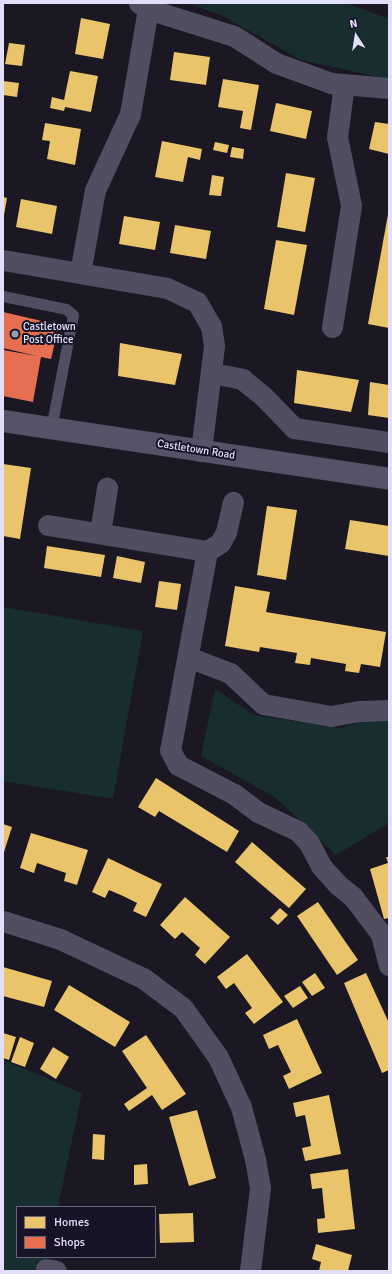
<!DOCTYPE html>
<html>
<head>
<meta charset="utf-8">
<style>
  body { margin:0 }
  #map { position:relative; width:392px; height:1274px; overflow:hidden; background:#1b1823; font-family:Signika,sans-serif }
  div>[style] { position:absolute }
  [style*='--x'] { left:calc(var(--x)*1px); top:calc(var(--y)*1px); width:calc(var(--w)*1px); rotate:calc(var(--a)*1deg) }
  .green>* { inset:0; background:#182d2e }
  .homes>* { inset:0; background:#e9c46a }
  .shops>* { inset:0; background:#e76f51 }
  .lane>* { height:11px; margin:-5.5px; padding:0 5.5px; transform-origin:5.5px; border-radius:5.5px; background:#514e62 }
  .street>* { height:21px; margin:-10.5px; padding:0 10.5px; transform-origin:10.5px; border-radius:10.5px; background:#514e62 }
  .secondary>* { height:22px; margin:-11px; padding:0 11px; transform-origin:11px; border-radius:11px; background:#555368 }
  .dots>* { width:11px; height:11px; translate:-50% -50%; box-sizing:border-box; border:2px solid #181427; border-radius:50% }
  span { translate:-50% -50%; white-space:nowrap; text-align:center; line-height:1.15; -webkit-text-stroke:4px #181427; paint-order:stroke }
  .poi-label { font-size:11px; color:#e3dffa }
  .left { translate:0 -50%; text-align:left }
  .street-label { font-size:11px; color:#e3dffa }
  .frame { position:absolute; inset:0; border:4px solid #e3dffa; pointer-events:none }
  .legend { position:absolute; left:16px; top:1206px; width:140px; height:52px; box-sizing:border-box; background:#181427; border:1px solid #69657b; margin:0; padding:5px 7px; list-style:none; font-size:12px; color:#e3dffa }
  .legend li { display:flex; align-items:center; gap:8px; height:20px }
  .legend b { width:20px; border:1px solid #69657b }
  .north { position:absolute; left:336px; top:16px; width:40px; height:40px; -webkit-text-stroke:3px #181427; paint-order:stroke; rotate:348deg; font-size:11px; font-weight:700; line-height:16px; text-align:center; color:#e3dffa }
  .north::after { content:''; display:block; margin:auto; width:14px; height:18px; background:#e3dffa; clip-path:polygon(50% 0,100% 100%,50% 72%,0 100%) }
</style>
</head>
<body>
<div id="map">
  <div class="green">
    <i style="clip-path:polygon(187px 3px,346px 3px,389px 19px,389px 79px,301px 60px,221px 15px)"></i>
    <i style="clip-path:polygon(3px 607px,143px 631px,113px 799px,3px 781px)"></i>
    <i style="clip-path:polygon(215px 689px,254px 715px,341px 728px,370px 719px,389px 719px,389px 823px,336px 855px,276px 798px,201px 756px)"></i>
    <i style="clip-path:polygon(3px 1060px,82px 1093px,58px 1207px,17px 1207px,17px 1257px,46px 1257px,38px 1271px,3px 1271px)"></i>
  </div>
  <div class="homes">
    <i style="clip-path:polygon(81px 18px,110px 24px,103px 59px,75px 54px)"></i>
    <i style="clip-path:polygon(9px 43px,25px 45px,22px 66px,5px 64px)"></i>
    <i style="clip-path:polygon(174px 52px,210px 57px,206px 85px,170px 80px)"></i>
    <i style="clip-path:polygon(70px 71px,98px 76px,91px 112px,65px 107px,64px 111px,50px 108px,52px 97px,64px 100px)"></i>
    <i style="clip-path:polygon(223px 79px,259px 85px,251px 130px,240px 128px,243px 111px,218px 107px)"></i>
    <i style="clip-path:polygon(3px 81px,19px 83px,17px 97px,3px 95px)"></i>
    <i style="clip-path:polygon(276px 103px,312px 111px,306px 139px,270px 131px)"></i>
    <i style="clip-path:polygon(375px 122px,389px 124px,389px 154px,369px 149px)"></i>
    <i style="clip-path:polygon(45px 123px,81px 129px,75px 165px,47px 159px,50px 141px,42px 140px)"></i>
    <i style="clip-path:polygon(162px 141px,202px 149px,200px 160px,188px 157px,183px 182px,155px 177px)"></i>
    <i style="clip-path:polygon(215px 142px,229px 145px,227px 153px,213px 150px)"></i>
    <i style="clip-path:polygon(232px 147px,244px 149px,243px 159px,230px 157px)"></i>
    <i style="clip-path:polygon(286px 173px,315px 178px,305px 232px,277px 227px)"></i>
    <i style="clip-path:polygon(212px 175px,224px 177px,221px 196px,209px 195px)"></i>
    <i style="clip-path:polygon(3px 197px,7px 198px,4px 215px,3px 215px)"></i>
    <i style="clip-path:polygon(21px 199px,57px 206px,52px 234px,16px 227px)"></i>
    <i style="clip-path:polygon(389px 209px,389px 328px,368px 324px)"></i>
    <i style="clip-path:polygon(124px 216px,160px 222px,155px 250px,119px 244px)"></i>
    <i style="clip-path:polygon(175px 225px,211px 231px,206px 259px,170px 253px)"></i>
    <i style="clip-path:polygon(276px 240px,307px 245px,294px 315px,264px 309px)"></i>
    <i style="clip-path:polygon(120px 343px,182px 354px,175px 385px,118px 376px)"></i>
    <i style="clip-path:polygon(297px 370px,359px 380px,351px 412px,294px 403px)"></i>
    <i style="clip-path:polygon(370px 382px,389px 385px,389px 418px,368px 415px)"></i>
    <i style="clip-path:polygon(3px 464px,31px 468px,20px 539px,3px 536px)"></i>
    <i style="clip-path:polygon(267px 506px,297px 510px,286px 580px,257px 575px)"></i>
    <i style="clip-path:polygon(350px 520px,389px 526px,389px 556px,345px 549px)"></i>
    <i style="clip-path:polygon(47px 546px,105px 555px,101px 577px,44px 568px)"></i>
    <i style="clip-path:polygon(117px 556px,145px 562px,141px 583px,113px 578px)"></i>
    <i style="clip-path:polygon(159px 581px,181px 584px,177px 610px,155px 607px)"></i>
    <i style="clip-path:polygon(235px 586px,270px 592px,266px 612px,386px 632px,380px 667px,361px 664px,359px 673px,345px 671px,346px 664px,311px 658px,310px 665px,295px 663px,297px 653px,260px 647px,259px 652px,225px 646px)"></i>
    <i style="clip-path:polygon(156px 778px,239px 831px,227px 852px,159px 811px,155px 817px,138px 807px)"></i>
    <i style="clip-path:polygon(3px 824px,12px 827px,3px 855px)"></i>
    <i style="clip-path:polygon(31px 833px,88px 850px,77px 885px,64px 881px,66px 873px,37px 863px,34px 873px,20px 868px)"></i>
    <i style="clip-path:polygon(252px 842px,306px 889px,289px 908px,235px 862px)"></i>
    <i style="clip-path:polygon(386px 857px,389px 857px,389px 918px,384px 919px,370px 869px,388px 863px)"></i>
    <i style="clip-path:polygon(108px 858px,162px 884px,146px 917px,133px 911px,137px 903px,123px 896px,109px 890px,105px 898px,92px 892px)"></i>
    <i style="clip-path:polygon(185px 897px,230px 937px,205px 964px,195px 955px,200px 948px,182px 932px,175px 939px,160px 925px)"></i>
    <i style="clip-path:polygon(318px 902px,358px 960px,337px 975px,297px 916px)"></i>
    <i style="clip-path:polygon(280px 908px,288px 915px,278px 925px,270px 918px)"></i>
    <i style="clip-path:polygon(247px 954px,283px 1002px,254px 1024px,245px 1013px,252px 1008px,234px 983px,226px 989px,217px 977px)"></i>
    <i style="clip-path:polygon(3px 967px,52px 981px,44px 1007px,3px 996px)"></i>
    <i style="clip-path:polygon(315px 973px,325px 988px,312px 996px,302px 982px)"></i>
    <i style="clip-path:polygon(366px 973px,389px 1023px,389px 1070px,382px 1073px,344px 983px)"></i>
    <i style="clip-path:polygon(69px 985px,130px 1022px,115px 1047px,54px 1010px)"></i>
    <i style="clip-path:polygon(300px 986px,308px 998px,293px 1008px,284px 996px)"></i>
    <i style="clip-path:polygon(297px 1019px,322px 1073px,289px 1089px,283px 1076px,291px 1072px,278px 1045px,269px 1049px,263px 1035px)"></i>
    <i style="clip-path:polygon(3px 1033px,16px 1037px,9px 1060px,3px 1058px)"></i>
    <i style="clip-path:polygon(146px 1035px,186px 1094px,162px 1110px,152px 1095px,129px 1111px,124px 1104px,147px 1088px,122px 1051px)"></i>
    <i style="clip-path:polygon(20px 1037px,34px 1043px,25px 1067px,11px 1062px)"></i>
    <i style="clip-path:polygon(53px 1047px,69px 1057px,56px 1079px,40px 1069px)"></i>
    <i style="clip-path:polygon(329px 1095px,341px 1154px,305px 1161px,302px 1148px,311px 1146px,305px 1115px,296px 1117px,293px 1103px)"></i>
    <i style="clip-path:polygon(197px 1110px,216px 1178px,189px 1186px,169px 1117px)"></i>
    <i style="clip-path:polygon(93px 1134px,105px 1135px,104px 1160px,92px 1159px)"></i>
    <i style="clip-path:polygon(147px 1164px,148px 1184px,134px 1185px,134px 1165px)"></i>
    <i style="clip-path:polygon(348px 1169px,355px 1229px,318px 1233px,317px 1219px,325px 1218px,322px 1188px,312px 1189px,310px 1174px)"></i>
    <i style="clip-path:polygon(193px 1213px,194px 1242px,160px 1243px,159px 1214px)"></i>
    <i style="clip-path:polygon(316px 1244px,352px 1255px,348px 1271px,319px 1271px,321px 1262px,312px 1259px)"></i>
  </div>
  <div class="shops">
    <i style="clip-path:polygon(3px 312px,59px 325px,51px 359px,41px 357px,33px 402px,3px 396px,3px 350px,37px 356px,3px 348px)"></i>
  </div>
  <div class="lane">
    <i style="--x:3;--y:296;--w:64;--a:11.7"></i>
    <i style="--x:66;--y:309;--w:9;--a:41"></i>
    <i style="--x:73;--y:315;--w:115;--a:101"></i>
  </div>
  <div class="street">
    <i style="--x:139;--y:3;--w:11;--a:34"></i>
    <i style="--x:148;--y:9;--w:90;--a:17.4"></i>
    <i style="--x:234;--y:36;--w:50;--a:32.7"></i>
    <i style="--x:276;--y:63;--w:59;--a:20"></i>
    <i style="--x:331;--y:83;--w:58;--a:4.9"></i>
    <i style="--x:3;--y:260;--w:166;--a:9.7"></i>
    <i style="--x:167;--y:288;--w:33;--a:25"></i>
    <i style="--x:197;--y:302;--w:28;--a:60"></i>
    <i style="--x:211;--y:326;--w:20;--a:81"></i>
    <i style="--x:214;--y:346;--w:106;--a:97.1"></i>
    <i style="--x:80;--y:273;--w:84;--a:-79.8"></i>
    <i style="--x:95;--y:190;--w:84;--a:-65.3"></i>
    <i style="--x:130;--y:114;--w:107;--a:-80.3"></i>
    <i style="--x:332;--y:327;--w:123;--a:-81.1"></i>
    <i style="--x:351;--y:205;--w:69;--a:-101.6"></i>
    <i style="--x:337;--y:137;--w:53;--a:-82.5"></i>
    <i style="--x:212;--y:373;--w:31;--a:11"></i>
    <i style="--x:242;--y:379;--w:28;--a:39"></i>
    <i style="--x:264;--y:397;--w:43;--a:45.9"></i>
    <i style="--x:294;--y:428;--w:96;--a:8.4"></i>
    <i style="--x:48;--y:525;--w:161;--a:9.3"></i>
    <i style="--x:207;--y:551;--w:202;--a:100.5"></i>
    <i style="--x:170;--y:750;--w:17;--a:62"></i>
    <i style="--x:178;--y:765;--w:63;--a:27.4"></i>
    <i style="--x:234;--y:794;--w:30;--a:37"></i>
    <i style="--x:258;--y:812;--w:44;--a:25.4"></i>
    <i style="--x:298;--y:831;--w:16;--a:47"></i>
    <i style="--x:309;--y:843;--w:26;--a:62"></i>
    <i style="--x:321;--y:866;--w:24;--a:48"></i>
    <i style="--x:337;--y:884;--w:21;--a:39"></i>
    <i style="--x:353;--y:897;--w:46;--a:52.9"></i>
    <i style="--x:381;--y:934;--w:32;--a:76"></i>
    <i style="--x:100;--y:533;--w:46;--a:-81.2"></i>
    <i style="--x:207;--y:551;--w:15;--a:-32"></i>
    <i style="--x:220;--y:543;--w:13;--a:-61"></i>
    <i style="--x:226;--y:532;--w:31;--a:-77"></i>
    <i style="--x:188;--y:657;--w:45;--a:20.9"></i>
    <i style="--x:230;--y:673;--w:45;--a:43.2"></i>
    <i style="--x:263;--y:704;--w:69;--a:10"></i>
    <i style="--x:331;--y:716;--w:29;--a:-10"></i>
    <i style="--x:360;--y:711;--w:29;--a:-2"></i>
    <i style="--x:3;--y:921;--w:60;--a:17.5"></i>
    <i style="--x:60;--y:939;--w:92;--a:25.2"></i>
    <i style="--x:143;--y:978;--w:50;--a:36.9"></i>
    <i style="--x:183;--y:1008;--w:60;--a:54.5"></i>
    <i style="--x:218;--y:1057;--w:55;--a:65.3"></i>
    <i style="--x:241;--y:1107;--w:54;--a:74.9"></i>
    <i style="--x:255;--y:1159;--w:29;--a:80"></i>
    <i style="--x:260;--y:1188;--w:84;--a:96.9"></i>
    <i style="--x:46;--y:1269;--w:10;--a:11"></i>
  </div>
  <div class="secondary">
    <i style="--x:3;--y:421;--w:390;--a:8.5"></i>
  </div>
  <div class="dots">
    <i style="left:15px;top:334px;background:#9d99af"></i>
  </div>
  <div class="poi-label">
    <span class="left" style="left:23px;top:334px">Castletown<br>Post Office</span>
  </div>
  <div class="street-label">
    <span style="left:196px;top:450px;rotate:9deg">Castletown Road</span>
  </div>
  <div class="frame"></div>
  <ul class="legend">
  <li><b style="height:11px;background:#e9c46a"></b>Homes</li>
  <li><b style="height:11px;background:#e76f51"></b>Shops</li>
  </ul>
  <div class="north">N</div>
</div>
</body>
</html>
